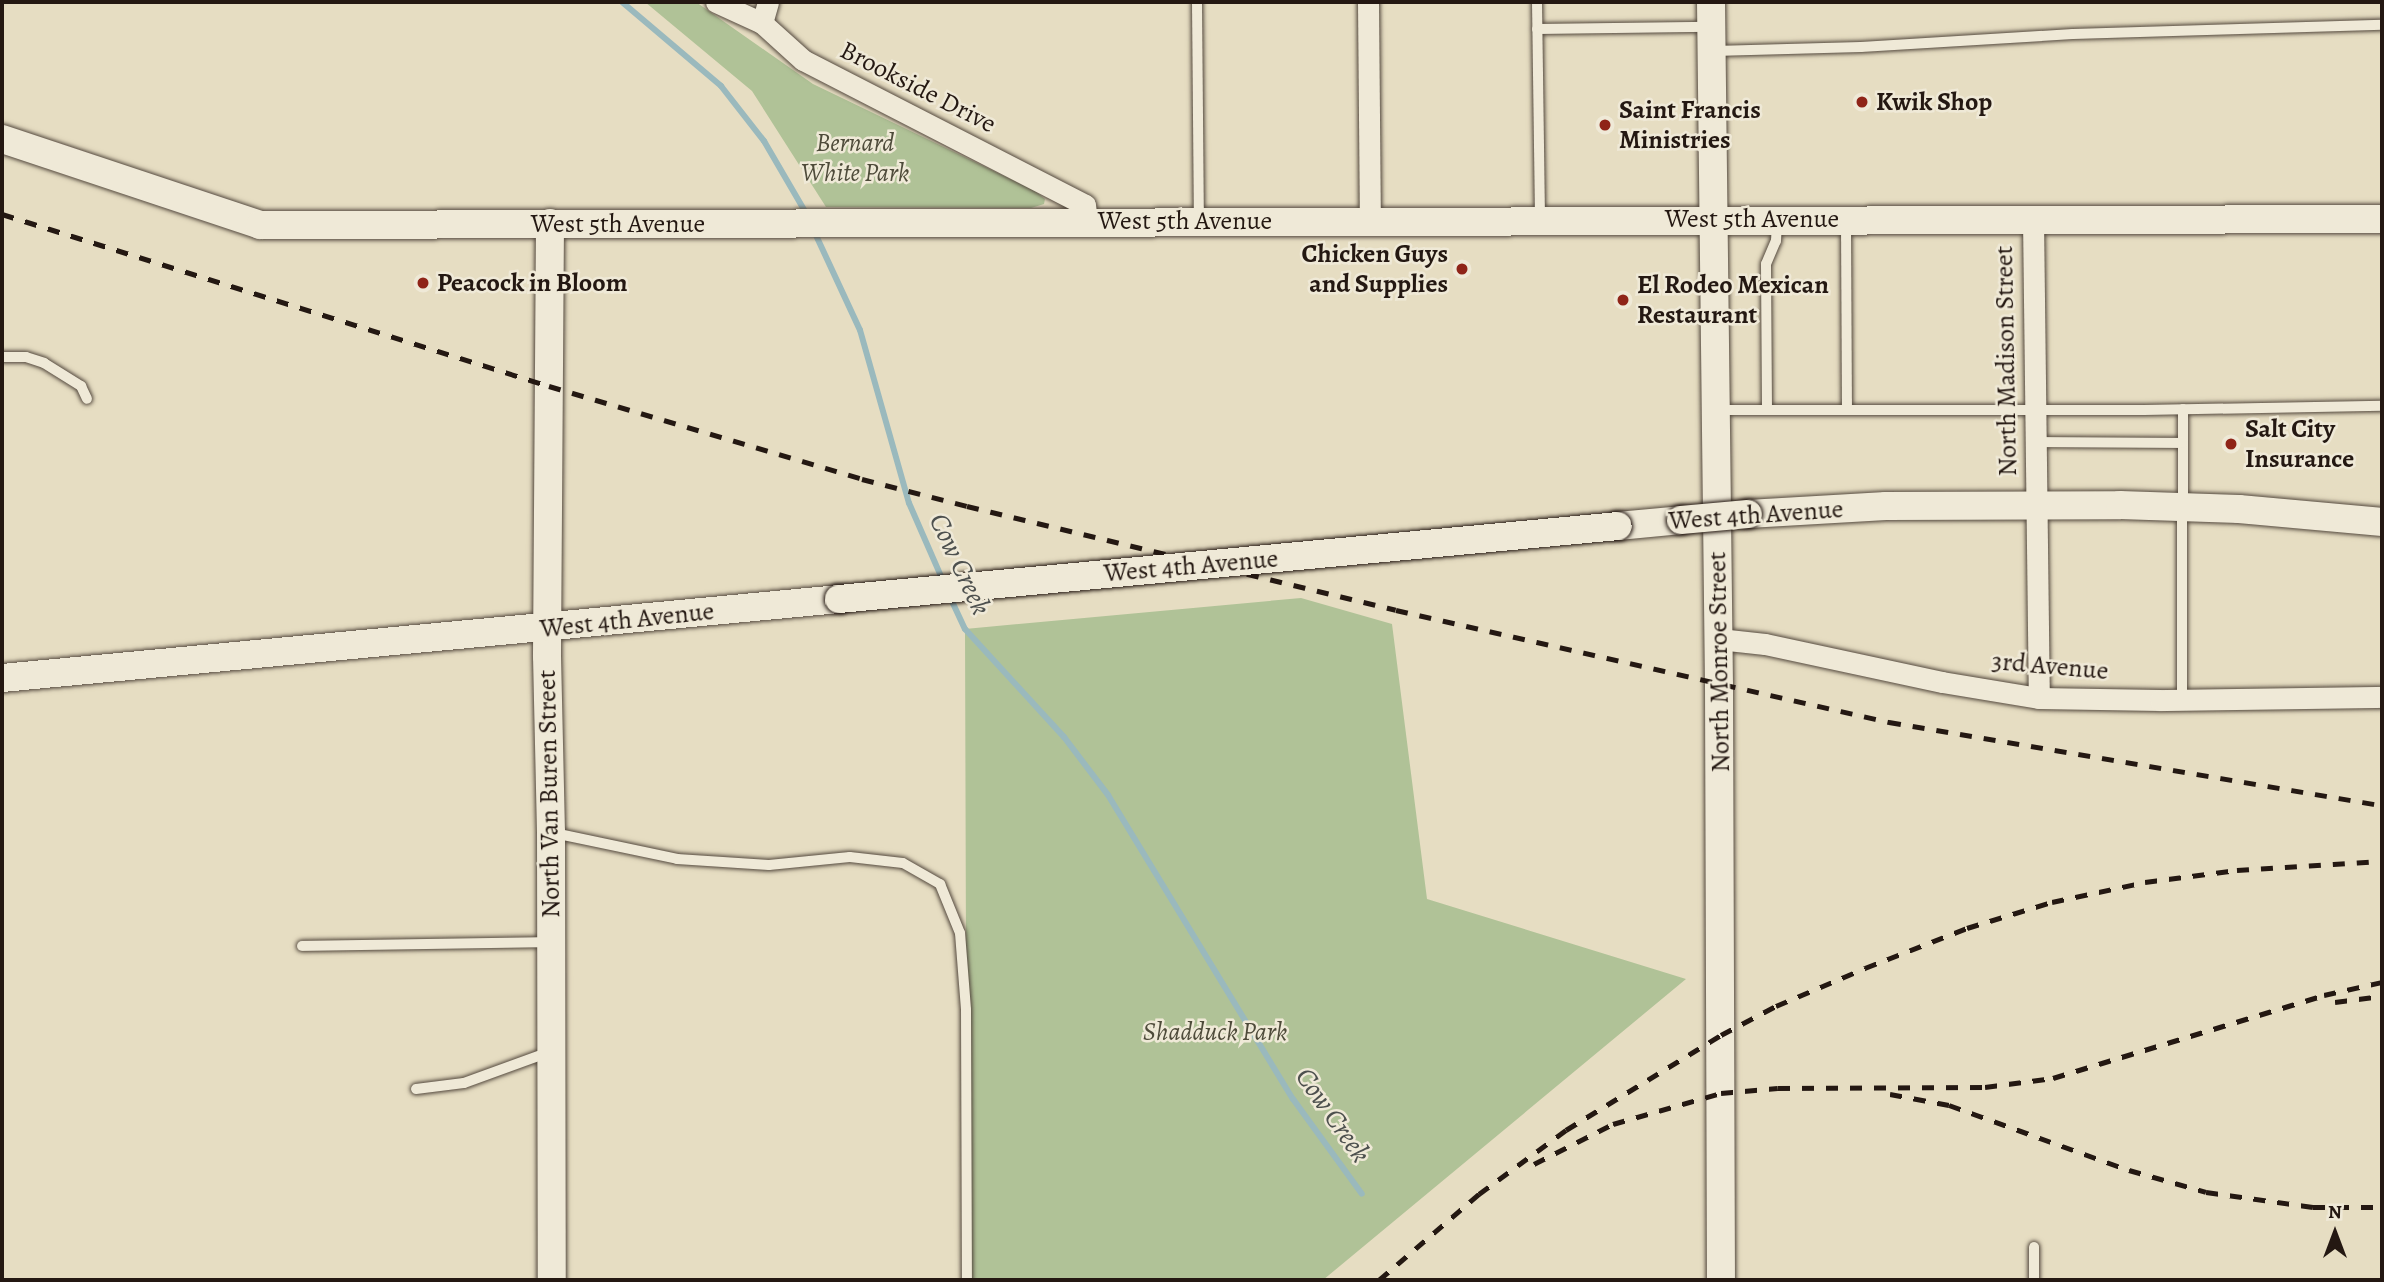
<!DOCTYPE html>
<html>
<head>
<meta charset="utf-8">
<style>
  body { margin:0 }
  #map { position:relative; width:2384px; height:1282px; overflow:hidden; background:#e6ddc2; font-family:Alegreya,serif }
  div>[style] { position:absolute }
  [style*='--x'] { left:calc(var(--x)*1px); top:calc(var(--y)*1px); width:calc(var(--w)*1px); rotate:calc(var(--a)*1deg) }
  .green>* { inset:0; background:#b0c297 }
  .stream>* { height:6px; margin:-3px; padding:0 3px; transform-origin:3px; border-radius:3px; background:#9ab9bd }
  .roads { filter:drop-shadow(0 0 2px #54493e) drop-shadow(0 0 2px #54493e) }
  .lane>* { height:10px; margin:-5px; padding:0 5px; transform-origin:5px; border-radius:5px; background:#efe9d7 }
  .street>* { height:21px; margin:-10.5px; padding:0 10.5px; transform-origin:10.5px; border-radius:10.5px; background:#efe9d7 }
  .secondary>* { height:28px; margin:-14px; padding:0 14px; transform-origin:14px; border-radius:14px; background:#efe9d7 }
  .rail>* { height:5px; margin-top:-2.5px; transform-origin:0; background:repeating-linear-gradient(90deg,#241812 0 12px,transparent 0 24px) }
  .bridges { filter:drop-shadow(0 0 2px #241812) drop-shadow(0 0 2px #241812) }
  .secondary-bridge>* { height:28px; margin:-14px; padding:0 14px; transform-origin:14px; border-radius:14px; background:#efe9d7 }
  .dots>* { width:19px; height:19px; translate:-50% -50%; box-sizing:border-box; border:4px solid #efe9d7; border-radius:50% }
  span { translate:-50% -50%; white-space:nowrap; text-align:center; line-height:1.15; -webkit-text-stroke:5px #efe9d7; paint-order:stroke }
  .street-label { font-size:26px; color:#241812 }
  .poi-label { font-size:26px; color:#241812; font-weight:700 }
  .left { translate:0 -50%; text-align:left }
  .right { translate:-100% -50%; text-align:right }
  .park-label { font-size:26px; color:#4e4b3a; font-style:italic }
  .water-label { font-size:28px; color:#4d504e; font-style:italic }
  .frame { position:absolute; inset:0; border:4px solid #241812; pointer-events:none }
  .north { position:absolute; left:2300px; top:1198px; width:70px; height:70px; -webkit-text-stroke:5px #efe9d7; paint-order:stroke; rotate:0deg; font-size:19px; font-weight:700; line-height:28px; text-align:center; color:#241812 }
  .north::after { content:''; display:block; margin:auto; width:24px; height:32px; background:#241812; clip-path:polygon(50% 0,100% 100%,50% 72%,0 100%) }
</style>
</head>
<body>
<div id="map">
  <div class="green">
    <i style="clip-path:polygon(645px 2px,696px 2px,813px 84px,1035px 191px,1045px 199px,1044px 204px,1031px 208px,826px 207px,752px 91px)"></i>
    <i style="clip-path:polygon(1301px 598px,1392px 624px,1427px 899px,1686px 979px,1323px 1280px,967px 1280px,965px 629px)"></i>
  </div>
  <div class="stream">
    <i style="--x:622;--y:2;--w:130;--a:40.3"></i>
    <i style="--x:721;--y:86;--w:70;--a:52"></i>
    <i style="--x:764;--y:141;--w:86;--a:59.8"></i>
    <i style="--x:814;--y:231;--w:109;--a:65.1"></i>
    <i style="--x:860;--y:330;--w:180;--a:74.2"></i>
    <i style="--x:909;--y:503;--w:85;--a:66.4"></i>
    <i style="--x:950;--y:597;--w:35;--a:65"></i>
    <i style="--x:965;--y:629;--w:147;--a:47.5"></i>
    <i style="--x:1064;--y:737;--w:73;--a:52.8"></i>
    <i style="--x:1108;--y:795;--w:356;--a:58.7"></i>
    <i style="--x:1293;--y:1099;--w:117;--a:54"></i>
  </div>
  <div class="roads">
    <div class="lane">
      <i style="--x:1197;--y:2;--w:219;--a:89.5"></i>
      <i style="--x:1537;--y:2;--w:217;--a:89.2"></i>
      <i style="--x:1537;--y:29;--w:174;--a:-0.7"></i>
      <i style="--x:1714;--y:51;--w:147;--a:-1.6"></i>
      <i style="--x:1861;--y:47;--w:212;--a:-3.5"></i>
      <i style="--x:2073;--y:34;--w:309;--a:-1.7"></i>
      <i style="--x:1846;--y:223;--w:186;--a:89.7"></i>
      <i style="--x:2;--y:357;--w:24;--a:0"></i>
      <i style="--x:26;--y:357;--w:19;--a:18"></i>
      <i style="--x:44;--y:363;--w:44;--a:31.9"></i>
      <i style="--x:81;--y:386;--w:14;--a:65"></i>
      <i style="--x:2183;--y:409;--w:98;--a:90"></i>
      <i style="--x:1717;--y:410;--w:427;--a:0"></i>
      <i style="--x:2144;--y:410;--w:238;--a:-1"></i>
      <i style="--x:1767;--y:410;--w:146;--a:-90.4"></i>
      <i style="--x:1766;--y:264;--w:25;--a:-67"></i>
      <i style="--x:1776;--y:241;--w:19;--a:-87"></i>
      <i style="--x:2035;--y:442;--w:148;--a:0.4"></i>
      <i style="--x:2182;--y:700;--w:190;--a:-90"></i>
      <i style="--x:554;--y:833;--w:126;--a:11.9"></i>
      <i style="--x:677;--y:859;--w:92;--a:3.7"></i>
      <i style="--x:769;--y:865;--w:81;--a:-5.6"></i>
      <i style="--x:850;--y:857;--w:53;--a:6.5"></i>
      <i style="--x:903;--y:863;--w:43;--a:29.6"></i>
      <i style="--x:940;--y:884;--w:53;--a:67.8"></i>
      <i style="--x:960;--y:933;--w:77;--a:85.5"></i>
      <i style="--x:966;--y:1010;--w:270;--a:89.8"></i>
      <i style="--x:302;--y:946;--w:249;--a:-0.9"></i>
      <i style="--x:416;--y:1089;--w:48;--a:-7.1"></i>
      <i style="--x:464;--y:1083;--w:90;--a:-20"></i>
      <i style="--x:2034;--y:1247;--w:33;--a:90"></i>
    </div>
    <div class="street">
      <i style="--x:716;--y:2;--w:51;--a:24.5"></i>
      <i style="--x:762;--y:23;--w:55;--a:42.1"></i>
      <i style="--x:803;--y:60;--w:317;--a:27.2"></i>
      <i style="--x:1085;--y:205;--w:17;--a:83"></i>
      <i style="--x:1368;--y:2;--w:219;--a:89.5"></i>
      <i style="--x:762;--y:23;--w:22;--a:-74"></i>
      <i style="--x:2033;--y:218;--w:480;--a:89.3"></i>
      <i style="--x:1719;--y:639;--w:46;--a:6.2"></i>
      <i style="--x:1765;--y:644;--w:181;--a:12.1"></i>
      <i style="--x:1942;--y:682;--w:98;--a:9.4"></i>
      <i style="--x:2039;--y:698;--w:121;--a:0.9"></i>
      <i style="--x:2160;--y:700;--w:222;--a:-0.8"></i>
    </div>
    <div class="secondary">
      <i style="--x:1711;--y:2;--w:684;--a:89.33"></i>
      <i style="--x:1719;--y:686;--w:594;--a:89.81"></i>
      <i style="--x:2;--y:139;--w:272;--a:18.4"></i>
      <i style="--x:260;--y:225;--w:2122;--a:-0.16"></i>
      <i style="--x:550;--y:223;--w:433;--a:90.4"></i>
      <i style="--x:547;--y:656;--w:177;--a:88.7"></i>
      <i style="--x:551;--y:833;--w:447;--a:89.9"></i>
      <i style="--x:1748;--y:514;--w:138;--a:-3.3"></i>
      <i style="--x:1886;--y:506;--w:234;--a:-0.2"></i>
      <i style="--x:2120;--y:505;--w:119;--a:1.9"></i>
      <i style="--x:2239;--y:509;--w:144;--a:5.2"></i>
      <i style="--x:1618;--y:526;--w:63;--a:-5.4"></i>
      <i style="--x:2;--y:678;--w:841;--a:-5.39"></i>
    </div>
  </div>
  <div class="rail">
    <i style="--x:2;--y:214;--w:573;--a:17.46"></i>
    <i style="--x:549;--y:386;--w:327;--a:16.5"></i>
    <i style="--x:862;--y:479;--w:108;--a:14.4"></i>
    <i style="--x:967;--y:506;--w:441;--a:13.6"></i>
    <i style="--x:1396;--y:610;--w:506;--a:12.8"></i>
    <i style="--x:1889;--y:722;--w:500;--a:9.6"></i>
    <i style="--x:2335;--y:1002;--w:47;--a:-7.3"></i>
    <i style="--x:1890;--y:1094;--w:60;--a:10.6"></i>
    <i style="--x:1949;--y:1105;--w:191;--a:19.9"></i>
    <i style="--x:2129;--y:1170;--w:80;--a:15.9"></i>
    <i style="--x:2206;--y:1192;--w:108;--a:8"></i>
    <i style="--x:2313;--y:1207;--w:69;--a:0"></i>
    <i style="--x:1534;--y:1164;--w:89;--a:-26.9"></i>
    <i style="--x:1613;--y:1124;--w:112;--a:-16"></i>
    <i style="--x:1721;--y:1093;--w:57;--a:-5"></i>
    <i style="--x:1778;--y:1088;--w:207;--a:-0.3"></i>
    <i style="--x:1985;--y:1087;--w:69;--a:-7.5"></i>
    <i style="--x:2053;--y:1078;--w:283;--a:-17"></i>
    <i style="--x:2324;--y:995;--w:59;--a:-12.6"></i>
    <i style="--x:1379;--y:1280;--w:132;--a:-40.7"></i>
    <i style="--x:1479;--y:1194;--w:108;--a:-36.3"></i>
    <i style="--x:1566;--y:1130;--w:182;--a:-31.5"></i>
    <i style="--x:1721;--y:1035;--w:62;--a:-27.8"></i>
    <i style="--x:1776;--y:1006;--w:97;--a:-23.1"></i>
    <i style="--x:1865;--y:968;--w:110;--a:-21.4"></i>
    <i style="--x:1967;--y:928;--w:89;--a:-17"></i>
    <i style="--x:2052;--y:902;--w:95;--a:-12.1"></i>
    <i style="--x:2145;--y:882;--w:93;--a:-7.4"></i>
    <i style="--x:2237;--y:870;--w:145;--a:-3.6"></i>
  </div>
  <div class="bridges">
    <div class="secondary-bridge">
      <i style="--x:1681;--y:520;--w:67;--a:-5.1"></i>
      <i style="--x:839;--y:599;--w:782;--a:-5.35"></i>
    </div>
  </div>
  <div class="dots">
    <i style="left:1862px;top:102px;background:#8f2418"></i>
    <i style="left:1605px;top:125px;background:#8f2418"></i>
    <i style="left:1462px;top:269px;background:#8f2418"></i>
    <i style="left:423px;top:283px;background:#8f2418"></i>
    <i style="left:1623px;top:300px;background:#8f2418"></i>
    <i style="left:2231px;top:444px;background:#8f2418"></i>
  </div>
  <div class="street-label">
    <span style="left:918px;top:87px;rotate:27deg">Brookside Drive</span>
    <span style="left:1752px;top:219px">West 5th Avenue</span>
    <span style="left:1185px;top:221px">West 5th Avenue</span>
    <span style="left:618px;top:224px">West 5th Avenue</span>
    <span style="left:2006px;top:361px;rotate:-91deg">North Madison Street</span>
    <span style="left:1756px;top:515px;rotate:-4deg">West 4th Avenue</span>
    <span style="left:1191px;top:566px;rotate:-5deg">West 4th Avenue</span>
    <span style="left:627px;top:620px;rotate:-6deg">West 4th Avenue</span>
    <span style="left:1719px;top:662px;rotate:-91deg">North Monroe Street</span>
    <span style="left:2050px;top:666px;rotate:5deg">3rd Avenue</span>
    <span style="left:549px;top:794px;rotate:-91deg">North Van Buren Street</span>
  </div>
  <div class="poi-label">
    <span class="left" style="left:1876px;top:102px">Kwik Shop</span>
    <span class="left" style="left:1619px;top:125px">Saint Francis<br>Ministries</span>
    <span class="right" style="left:1448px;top:269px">Chicken Guys<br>and Supplies</span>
    <span class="left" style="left:437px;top:283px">Peacock in Bloom</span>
    <span class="left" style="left:1637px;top:300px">El Rodeo Mexican<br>Restaurant</span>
    <span class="left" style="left:2245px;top:444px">Salt City<br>Insurance</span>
  </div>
  <div class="park-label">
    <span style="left:855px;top:158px">Bernard<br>White Park</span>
    <span style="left:1215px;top:1032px">Shadduck Park</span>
  </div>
  <div class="water-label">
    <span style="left:960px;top:564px;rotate:65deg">Cow Creek</span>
    <span style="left:1333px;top:1115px;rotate:55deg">Cow Creek</span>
  </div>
  <div class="frame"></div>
  <div class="north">N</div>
</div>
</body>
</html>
